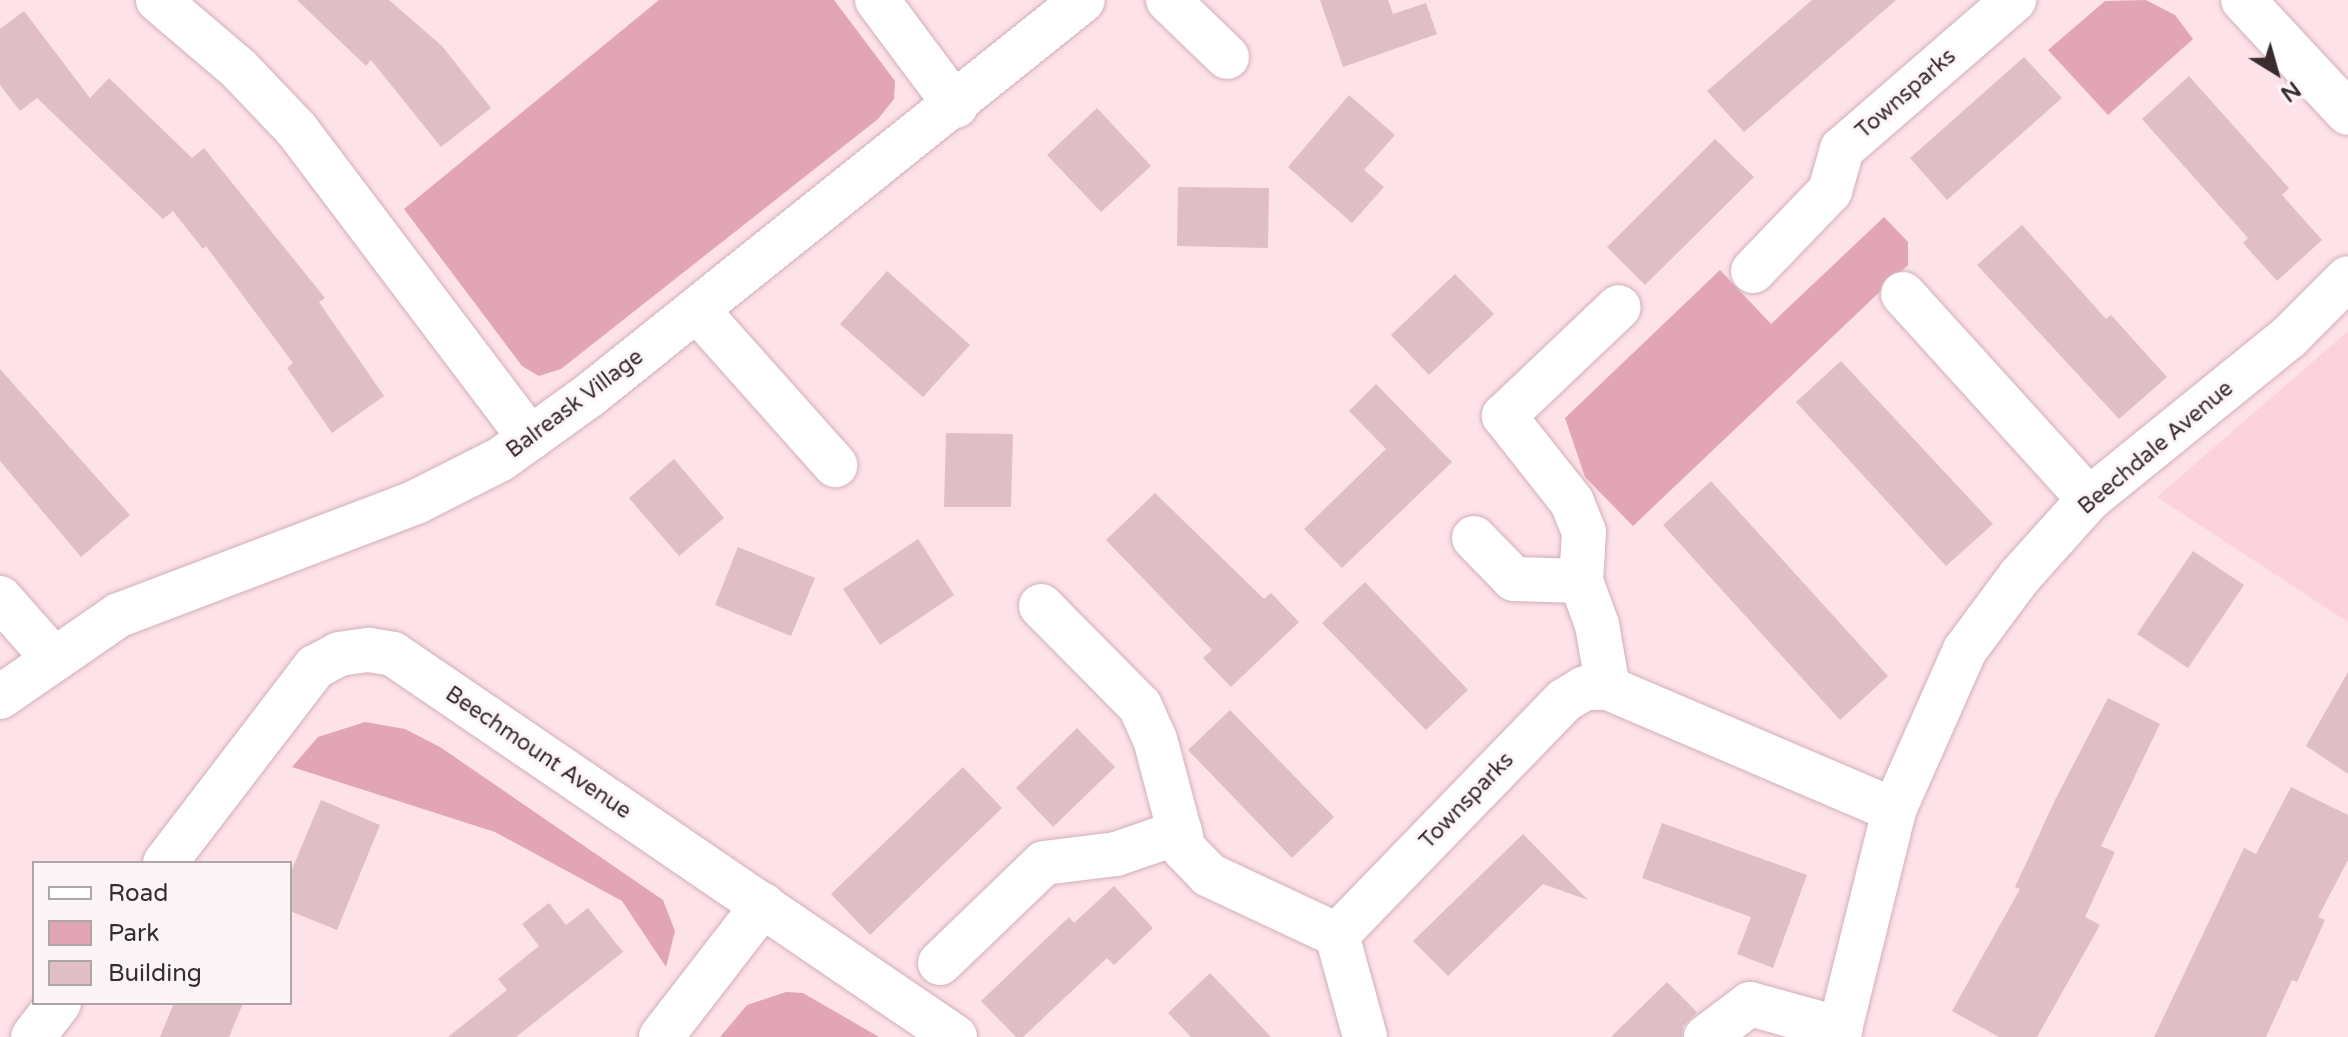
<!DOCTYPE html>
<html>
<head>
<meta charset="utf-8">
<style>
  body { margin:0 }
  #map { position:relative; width:2348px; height:1037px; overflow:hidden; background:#fee2e9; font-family:"Varela Round",sans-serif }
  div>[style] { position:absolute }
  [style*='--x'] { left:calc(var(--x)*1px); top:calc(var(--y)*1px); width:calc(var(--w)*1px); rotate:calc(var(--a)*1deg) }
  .built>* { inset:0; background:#fcd2dd }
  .green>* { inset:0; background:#e2a5b5 }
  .building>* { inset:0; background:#dfbec6 }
  .roads { filter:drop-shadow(0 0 2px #d1b0b8) drop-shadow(0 0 2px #d1b0b8) }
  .minor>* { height:44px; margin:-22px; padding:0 22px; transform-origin:22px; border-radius:22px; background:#fff }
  span { translate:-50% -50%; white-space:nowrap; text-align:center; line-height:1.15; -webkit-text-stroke:6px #fcf5f7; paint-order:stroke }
  .street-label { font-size:22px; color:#392c2f }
  .legend { position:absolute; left:32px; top:861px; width:260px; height:144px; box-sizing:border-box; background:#fcf5f7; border:2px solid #aea5a7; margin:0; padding:10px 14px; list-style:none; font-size:24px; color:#392c2f }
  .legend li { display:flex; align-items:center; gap:16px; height:40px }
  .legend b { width:40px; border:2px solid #aea5a7 }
  .north { position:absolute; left:2236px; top:32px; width:80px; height:80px; -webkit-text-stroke:6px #fcf5f7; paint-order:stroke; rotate:143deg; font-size:22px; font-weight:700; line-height:32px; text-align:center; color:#392c2f }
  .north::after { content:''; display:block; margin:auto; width:28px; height:36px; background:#392c2f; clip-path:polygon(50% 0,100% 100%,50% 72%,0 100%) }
</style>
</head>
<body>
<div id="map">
  <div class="built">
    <i style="clip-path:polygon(2348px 331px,2348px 622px,2157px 497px)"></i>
  </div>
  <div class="green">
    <i style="clip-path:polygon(659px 0,834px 0,895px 81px,894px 99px,878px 119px,561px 369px,539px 376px,522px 366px,404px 209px)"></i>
    <i style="clip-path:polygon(2146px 0,2175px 15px,2193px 39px,2108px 115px,2048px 50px,2105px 1px)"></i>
    <i style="clip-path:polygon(1884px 217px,1908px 242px,1908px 265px,1633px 526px,1585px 477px,1565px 418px,1720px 270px,1771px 324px)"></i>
    <i style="clip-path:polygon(365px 722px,405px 729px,440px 747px,663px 900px,675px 931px,666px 967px,622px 901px,495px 832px,292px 767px,318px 737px)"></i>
    <i style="clip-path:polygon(786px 992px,803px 993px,879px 1037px,720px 1037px,747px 1005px)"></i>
  </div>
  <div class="building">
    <i style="clip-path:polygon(297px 0,389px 0,442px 46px,491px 108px,441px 147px,371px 60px,366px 66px)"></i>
    <i style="clip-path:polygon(1320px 0,1388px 0,1393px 14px,1426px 3px,1437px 34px,1343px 67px)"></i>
    <i style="clip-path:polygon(1812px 0,1896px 0,1744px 132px,1707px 91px)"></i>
    <i style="clip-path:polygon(24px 11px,90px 98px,109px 78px,192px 158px,204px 148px,325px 298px,319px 302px,384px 396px,332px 433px,287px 368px,293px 363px,206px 246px,203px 249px,173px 211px,163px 219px,37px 98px,20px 111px,0 85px,0 29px)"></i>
    <i style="clip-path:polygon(2024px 57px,2062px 98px,1947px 200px,1910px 158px)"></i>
    <i style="clip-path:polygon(2189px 76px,2289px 188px,2282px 195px,2322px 240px,2277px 281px,2243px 243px,2248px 238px,2142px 119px)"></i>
    <i style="clip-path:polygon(1349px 95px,1395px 135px,1364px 170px,1384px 187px,1352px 223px,1288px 167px)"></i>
    <i style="clip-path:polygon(1097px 108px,1151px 166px,1101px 212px,1047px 155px)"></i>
    <i style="clip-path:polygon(1715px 139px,1754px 177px,1645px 285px,1607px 247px)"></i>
    <i style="clip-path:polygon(1178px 187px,1269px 188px,1268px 248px,1177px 246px)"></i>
    <i style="clip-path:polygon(2022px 225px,2106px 319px,2111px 315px,2167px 377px,2119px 419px,1977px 265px)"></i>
    <i style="clip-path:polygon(887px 271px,970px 345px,923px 397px,840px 324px)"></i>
    <i style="clip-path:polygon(1455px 274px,1494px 314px,1429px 375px,1391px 335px)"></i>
    <i style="clip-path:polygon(1841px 361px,1993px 524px,1946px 566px,1796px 402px)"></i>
    <i style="clip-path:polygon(0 369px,130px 515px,81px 557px,0 461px)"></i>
    <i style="clip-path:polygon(1376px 384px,1452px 462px,1342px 568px,1304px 529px,1386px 449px,1349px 411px)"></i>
    <i style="clip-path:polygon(946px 433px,1013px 434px,1011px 507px,944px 507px)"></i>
    <i style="clip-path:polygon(674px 459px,724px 518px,679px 556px,629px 498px)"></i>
    <i style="clip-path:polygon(1711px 481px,1888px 676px,1840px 720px,1663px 525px)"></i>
    <i style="clip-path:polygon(1155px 493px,1264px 599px,1271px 593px,1299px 622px,1231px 687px,1203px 658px,1212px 650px,1106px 540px)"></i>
    <i style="clip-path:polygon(918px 539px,954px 595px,880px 645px,843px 589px)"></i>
    <i style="clip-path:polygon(738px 547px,815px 578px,791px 636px,715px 605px)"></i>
    <i style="clip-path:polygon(2193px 551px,2244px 585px,2188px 668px,2137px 634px)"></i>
    <i style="clip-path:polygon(1365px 582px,1468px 690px,1426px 730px,1322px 623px)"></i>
    <i style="clip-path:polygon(2348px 672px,2348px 774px,2306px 746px)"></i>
    <i style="clip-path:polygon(2108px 698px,2160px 724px,2101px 846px,2115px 852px,2085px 917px,2100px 925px,2037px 1037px,1999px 1037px,1952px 1011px,2020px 889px,2015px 887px,2055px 800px)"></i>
    <i style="clip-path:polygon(1230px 710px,1334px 817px,1292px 858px,1188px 750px)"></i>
    <i style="clip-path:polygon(1077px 728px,1115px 767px,1053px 827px,1016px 788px)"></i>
    <i style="clip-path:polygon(963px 767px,1002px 808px,870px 935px,831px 894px)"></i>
    <i style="clip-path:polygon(2291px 787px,2348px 815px,2348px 860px,2318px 917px,2325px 920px,2297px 982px,2292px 980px,2266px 1037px,2154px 1037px,2244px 848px,2256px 854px)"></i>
    <i style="clip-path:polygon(321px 800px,380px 825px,337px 930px,290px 911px,290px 874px)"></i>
    <i style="clip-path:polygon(1662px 823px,1807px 875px,1773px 968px,1737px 954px,1751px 917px,1642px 878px)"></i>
    <i style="clip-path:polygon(1523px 834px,1588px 900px,1543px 884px,1448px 976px,1413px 941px)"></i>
    <i style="clip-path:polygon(1114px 886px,1153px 928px,1114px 965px,1107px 958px,1023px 1037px,1016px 1037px,981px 1001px,1069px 917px,1074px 923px)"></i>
    <i style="clip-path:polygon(549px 903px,566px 925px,588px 908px,623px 952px,516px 1037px,448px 1037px,507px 990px,498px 979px,539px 946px,522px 924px)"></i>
    <i style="clip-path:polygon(1210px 973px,1236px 1000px,1271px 1037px,1191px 1037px,1168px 1013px)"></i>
    <i style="clip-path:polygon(1667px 982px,1697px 1012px,1683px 1026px,1682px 1037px,1611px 1037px)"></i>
    <i style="clip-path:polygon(174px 1003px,243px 1003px,229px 1037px,160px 1037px)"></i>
  </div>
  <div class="roads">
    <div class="minor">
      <i style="--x:158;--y:0;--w:106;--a:40.4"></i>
      <i style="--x:239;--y:69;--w:84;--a:46.4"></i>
      <i style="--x:297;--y:130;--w:386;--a:52.9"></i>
      <i style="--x:877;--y:0;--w:132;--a:53.3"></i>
      <i style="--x:1168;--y:0;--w:82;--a:44"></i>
      <i style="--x:2243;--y:0;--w:154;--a:47.1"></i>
      <i style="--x:1753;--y:271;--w:111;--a:-46.1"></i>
      <i style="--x:1830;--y:191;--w:44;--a:-74.1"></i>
      <i style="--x:1842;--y:149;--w:228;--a:-40.9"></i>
      <i style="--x:1903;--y:294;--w:277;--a:47.8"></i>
      <i style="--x:697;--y:310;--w:208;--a:48.3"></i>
      <i style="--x:1474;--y:538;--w:57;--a:45.7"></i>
      <i style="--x:1514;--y:579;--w:67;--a:1.7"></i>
      <i style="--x:0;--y:598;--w:79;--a:48.6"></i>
      <i style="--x:1041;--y:606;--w:141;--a:45.3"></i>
      <i style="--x:1140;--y:706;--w:36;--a:66"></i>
      <i style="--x:1155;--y:739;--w:114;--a:75.2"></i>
      <i style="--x:1184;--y:849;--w:36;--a:46"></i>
      <i style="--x:1209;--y:875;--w:141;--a:25.1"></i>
      <i style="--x:1337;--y:935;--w:106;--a:74.6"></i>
      <i style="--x:1608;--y:688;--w:64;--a:-99.9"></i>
      <i style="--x:1597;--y:625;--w:47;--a:-110"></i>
      <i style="--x:1581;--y:581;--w:49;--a:-86.5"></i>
      <i style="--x:1584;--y:532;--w:32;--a:-112"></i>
      <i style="--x:1572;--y:502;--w:110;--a:-128.3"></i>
      <i style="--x:1504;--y:416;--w:158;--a:-43.5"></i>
      <i style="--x:0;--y:697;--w:145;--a:-34.6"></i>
      <i style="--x:119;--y:615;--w:318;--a:-20.8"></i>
      <i style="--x:416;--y:502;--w:95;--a:-26.8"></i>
      <i style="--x:501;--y:459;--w:111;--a:-35.8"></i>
      <i style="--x:591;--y:394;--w:630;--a:-38.69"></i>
      <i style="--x:165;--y:863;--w:247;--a:-52.6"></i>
      <i style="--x:315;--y:667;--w:27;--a:-28"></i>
      <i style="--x:339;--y:654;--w:30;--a:-8"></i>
      <i style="--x:369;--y:650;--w:24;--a:9"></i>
      <i style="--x:393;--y:654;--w:680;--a:34.27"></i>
      <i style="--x:1337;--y:935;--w:327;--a:-45.9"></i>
      <i style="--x:1565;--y:700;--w:23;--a:-31"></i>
      <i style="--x:1585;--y:688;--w:23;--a:0"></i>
      <i style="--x:1608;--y:688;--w:311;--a:23.1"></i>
      <i style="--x:940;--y:963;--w:144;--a:-43.9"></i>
      <i style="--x:1044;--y:863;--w:73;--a:-7.1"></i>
      <i style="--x:1116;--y:854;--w:68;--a:-19"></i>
      <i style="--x:33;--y:1037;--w:43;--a:-52.6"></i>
      <i style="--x:661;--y:1037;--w:167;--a:-52.3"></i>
      <i style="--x:1706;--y:1037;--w:55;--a:-36.9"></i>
      <i style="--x:1750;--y:1004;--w:94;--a:15.4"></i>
      <i style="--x:1838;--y:1037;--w:234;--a:-76.1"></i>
      <i style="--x:1894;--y:810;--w:175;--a:-66.1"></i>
      <i style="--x:1965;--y:650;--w:92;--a:-53.4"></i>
      <i style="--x:2020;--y:576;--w:103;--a:-48.1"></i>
      <i style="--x:2089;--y:499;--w:257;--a:-39"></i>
      <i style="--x:2289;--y:337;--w:83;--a:-45"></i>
    </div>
  </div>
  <div class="street-label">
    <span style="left:1906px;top:94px;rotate:-41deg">Townsparks</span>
    <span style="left:575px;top:404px;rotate:-37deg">Balreask Village</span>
    <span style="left:2156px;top:448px;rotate:-40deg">Beechdale Avenue</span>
    <span style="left:538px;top:753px;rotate:34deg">Beechmount Avenue</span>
    <span style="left:1467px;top:801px;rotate:-46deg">Townsparks</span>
  </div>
  <ul class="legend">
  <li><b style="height:10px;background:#fff"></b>Road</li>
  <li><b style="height:22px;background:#e2a5b5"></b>Park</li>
  <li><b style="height:22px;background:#dfbec6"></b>Building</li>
  </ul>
  <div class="north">N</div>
</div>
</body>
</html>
